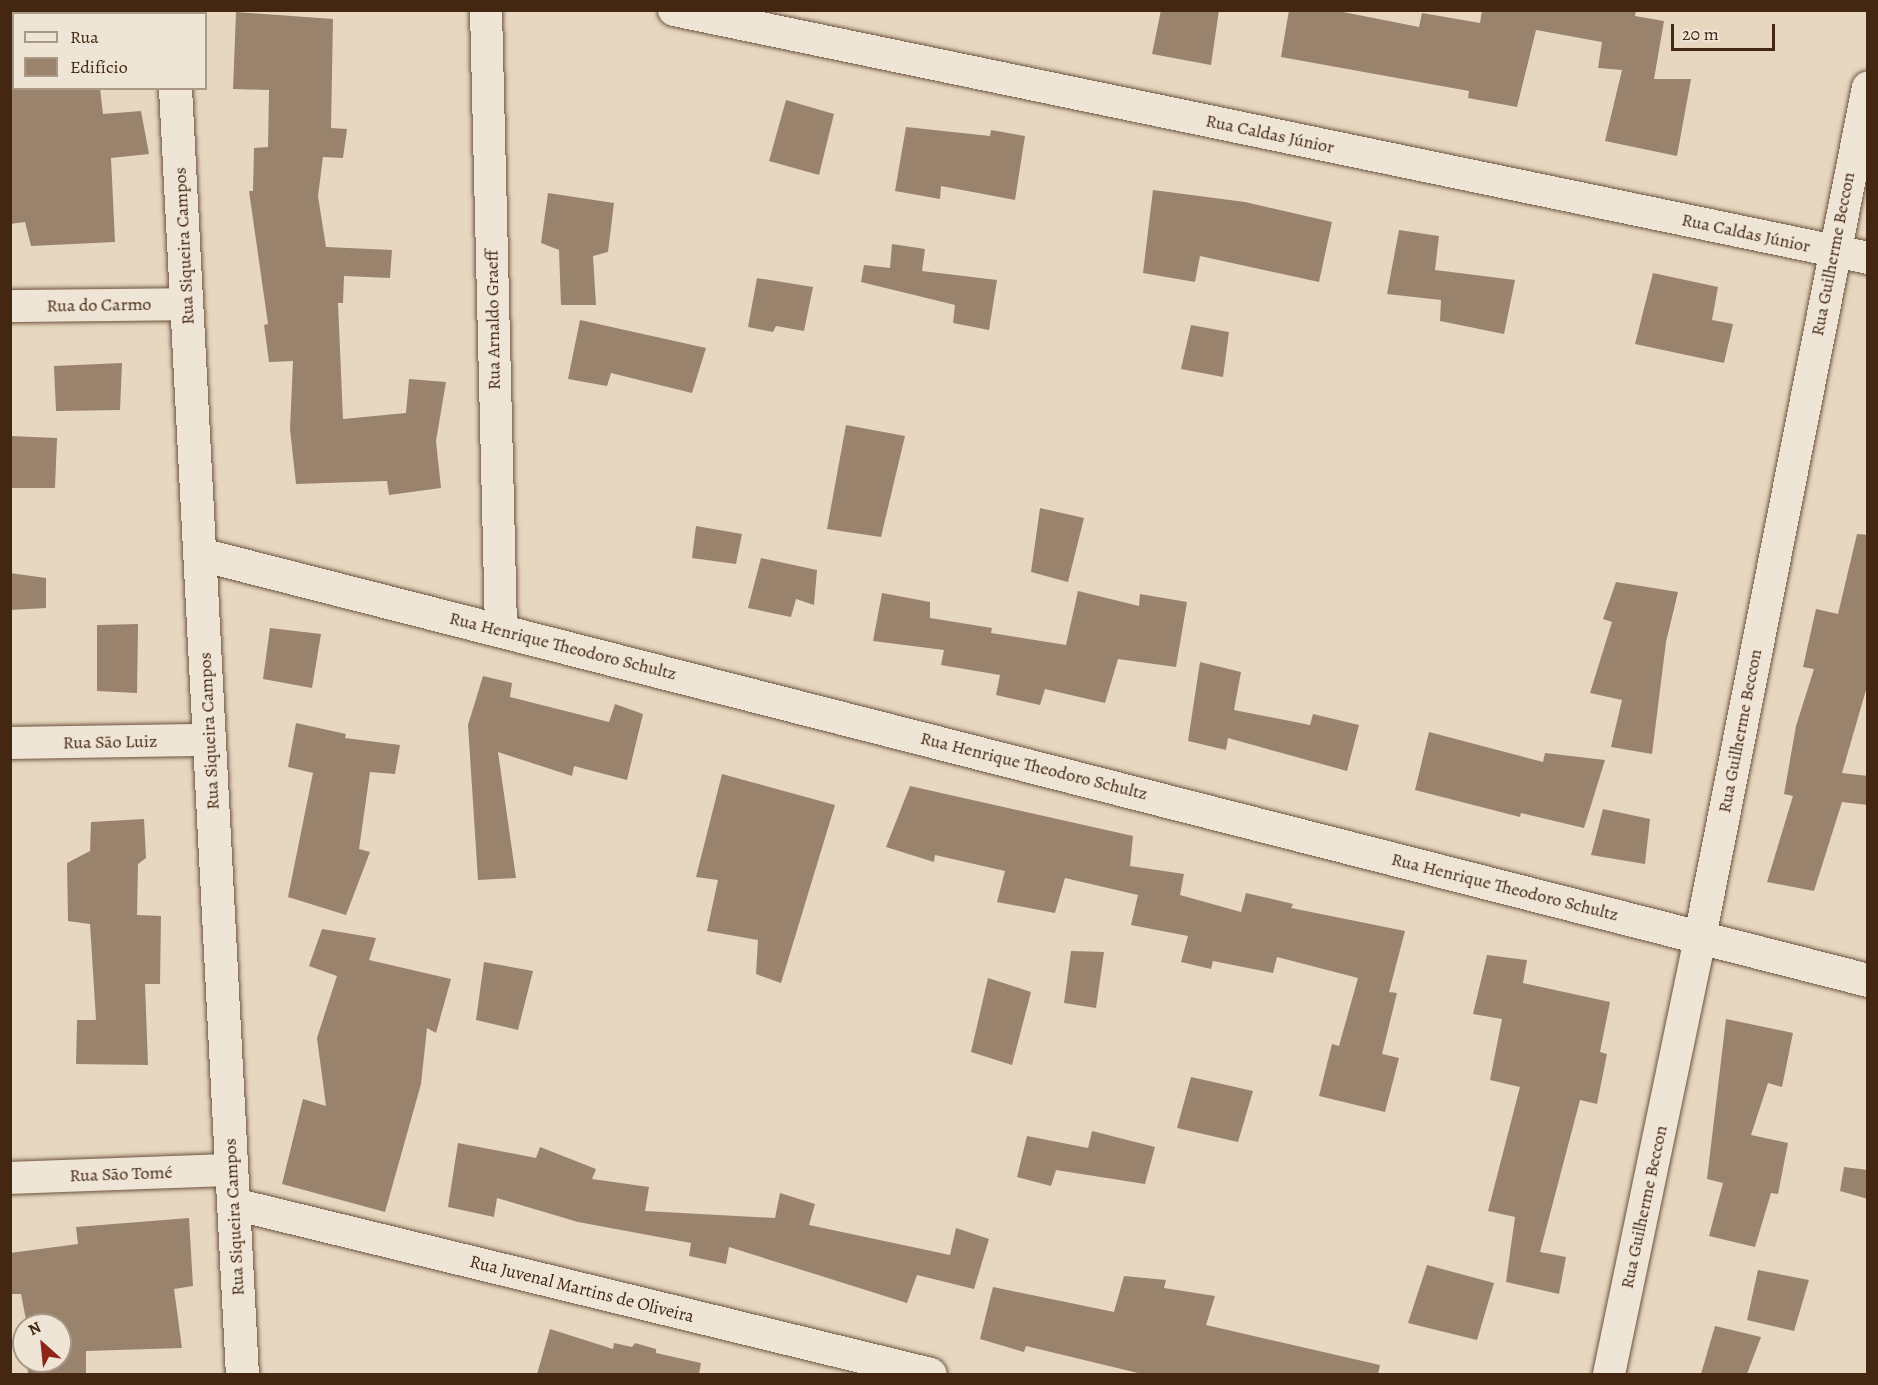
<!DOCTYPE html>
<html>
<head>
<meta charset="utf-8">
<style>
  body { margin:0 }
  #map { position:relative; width:1878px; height:1385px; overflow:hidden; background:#e7d7c0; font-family:Alegreya,serif }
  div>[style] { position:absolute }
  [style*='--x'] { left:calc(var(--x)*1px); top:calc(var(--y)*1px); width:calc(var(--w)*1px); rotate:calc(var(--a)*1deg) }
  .building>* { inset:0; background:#99836c }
  .roads { filter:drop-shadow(0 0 2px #6d533d) drop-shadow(0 0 2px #6d533d) }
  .street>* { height:32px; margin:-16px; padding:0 16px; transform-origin:16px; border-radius:16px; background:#efe5d6 }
  .secondary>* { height:33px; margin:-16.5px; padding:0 16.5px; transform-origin:16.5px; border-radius:16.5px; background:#efe5d6 }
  span { translate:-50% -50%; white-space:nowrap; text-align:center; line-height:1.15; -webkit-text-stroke:6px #efe5d6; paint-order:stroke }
  .street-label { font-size:18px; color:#442711 }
  .frame { position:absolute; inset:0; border:12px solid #442711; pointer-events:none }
  .legend { position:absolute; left:12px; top:12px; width:195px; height:78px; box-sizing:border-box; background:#efe5d6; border:2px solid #ab9987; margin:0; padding:8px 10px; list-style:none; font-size:18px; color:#442711 }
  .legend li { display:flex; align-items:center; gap:12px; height:30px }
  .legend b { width:30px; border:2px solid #ab9987 }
  .north { position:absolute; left:12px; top:1313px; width:60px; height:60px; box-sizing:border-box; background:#efe5d6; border:2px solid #ab9987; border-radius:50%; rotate:333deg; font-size:16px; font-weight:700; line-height:24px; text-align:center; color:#442711 }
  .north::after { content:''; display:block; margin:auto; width:21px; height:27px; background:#8f2418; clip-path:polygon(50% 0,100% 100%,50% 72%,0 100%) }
  .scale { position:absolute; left:1671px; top:24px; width:104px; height:27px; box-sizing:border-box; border:3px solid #442711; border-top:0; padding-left:8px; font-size:18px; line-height:21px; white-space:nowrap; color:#442711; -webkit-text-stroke:4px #efe5d6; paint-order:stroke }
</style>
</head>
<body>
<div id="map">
  <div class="building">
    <i style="clip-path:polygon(1161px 10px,1219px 10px,1211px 65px,1152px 54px)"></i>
    <i style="clip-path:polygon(1289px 10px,1333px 10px,1419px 27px,1422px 13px,1480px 23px,1482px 10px,1636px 10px,1635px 16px,1664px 21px,1654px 79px,1691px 79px,1677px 156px,1605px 141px,1622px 70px,1598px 68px,1602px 42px,1536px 30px,1517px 107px,1468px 98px,1469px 91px,1281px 57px)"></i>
    <i style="clip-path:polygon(236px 12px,333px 19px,331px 128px,347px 129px,343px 158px,323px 157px,318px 196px,326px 247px,392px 250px,390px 278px,344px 276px,343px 303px,338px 303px,343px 419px,406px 413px,409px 379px,446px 382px,436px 441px,441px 488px,389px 495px,387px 481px,296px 484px,290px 429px,293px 361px,269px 362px,264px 325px,268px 324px,249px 191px,253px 191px,254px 148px,268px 147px,269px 90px,233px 89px)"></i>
    <i style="clip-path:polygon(10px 88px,100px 88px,103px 114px,141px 111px,149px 154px,111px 158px,115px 242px,31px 246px,25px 222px,10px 224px)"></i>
    <i style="clip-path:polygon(786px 100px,834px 114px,819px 175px,769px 161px)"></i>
    <i style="clip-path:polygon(906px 127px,990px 136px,991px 130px,1025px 136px,1015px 200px,941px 186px,940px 199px,895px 191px)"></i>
    <i style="clip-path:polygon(1153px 190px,1245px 202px,1332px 222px,1319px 282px,1200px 256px,1195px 282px,1143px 273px)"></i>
    <i style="clip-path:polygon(548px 193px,614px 203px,608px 252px,593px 256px,596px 305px,561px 305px,559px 250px,541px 243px)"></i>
    <i style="clip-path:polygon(1399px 230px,1439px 236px,1435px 270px,1515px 280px,1504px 334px,1440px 321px,1441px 300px,1387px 294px)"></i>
    <i style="clip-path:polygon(892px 244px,925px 249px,922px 271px,997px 280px,989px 330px,953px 323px,955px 305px,861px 282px,864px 265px,890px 268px)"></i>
    <i style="clip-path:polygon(1653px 273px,1718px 287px,1712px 320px,1733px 324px,1724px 363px,1635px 344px)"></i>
    <i style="clip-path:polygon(757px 278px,813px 287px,804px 331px,776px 326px,773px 332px,748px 327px)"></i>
    <i style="clip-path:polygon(580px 320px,706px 348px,692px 393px,611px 373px,607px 386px,568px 379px)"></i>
    <i style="clip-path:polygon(1191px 325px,1229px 332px,1223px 377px,1181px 369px)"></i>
    <i style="clip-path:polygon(122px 363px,120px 410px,56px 411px,54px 366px)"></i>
    <i style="clip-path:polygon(846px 425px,905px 436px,881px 537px,827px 529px)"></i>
    <i style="clip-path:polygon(10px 436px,57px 438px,55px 488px,10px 488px)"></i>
    <i style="clip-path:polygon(1040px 508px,1084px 518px,1068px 582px,1031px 572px)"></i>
    <i style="clip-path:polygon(696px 526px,742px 534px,736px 564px,692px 558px)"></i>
    <i style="clip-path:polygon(1857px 534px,1868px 535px,1868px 683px,1842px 773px,1868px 776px,1868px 805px,1842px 802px,1814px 891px,1767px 882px,1793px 796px,1784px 794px,1796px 726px,1814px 669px,1803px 667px,1816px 609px,1838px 614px)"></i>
    <i style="clip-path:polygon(761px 558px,817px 570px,814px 605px,796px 599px,791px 617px,748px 608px)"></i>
    <i style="clip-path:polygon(10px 573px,46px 578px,46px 608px,10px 610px)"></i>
    <i style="clip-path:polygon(1616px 582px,1678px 592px,1666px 642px,1652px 754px,1611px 747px,1622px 700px,1590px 693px,1612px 622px,1603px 619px)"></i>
    <i style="clip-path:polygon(1078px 591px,1139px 606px,1140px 594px,1187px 602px,1176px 667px,1118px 659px,1105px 703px,1045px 689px,1040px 705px,996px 695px,1000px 675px,941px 665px,944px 650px,873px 641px,882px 593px,930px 602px,930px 618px,992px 628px,991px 633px,1066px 645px)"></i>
    <i style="clip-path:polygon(138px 624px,137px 693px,97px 691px,97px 625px)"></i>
    <i style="clip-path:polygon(270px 628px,321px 634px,312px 688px,263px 679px)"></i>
    <i style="clip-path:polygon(1200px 662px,1241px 672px,1234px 710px,1310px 725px,1313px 714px,1359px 725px,1347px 771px,1228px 738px,1226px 750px,1188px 741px)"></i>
    <i style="clip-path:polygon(483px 676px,512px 683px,510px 697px,609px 722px,615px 704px,643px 714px,627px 780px,574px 766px,572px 776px,498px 752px,516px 878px,478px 880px,468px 725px)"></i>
    <i style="clip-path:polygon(296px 723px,346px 734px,345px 738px,400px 745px,395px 774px,370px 772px,359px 849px,370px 852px,346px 915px,288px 897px,313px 773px,288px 767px)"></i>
    <i style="clip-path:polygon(1429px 732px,1543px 762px,1545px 753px,1605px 760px,1584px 828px,1521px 813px,1520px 817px,1415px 790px)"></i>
    <i style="clip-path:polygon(722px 774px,835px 805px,781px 983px,756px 974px,758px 940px,707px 931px,718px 880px,696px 877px)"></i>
    <i style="clip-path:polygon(910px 786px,1133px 836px,1130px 866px,1184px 874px,1180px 895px,1241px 912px,1246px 893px,1293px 904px,1291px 908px,1405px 931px,1389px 992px,1397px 993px,1382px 1054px,1399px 1058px,1385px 1112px,1319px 1096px,1332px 1044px,1339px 1046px,1358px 978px,1277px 957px,1273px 973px,1213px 961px,1211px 969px,1181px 962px,1188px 936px,1131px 925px,1138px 895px,1065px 878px,1055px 913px,997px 902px,1005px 871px,935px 855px,934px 862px,886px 847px)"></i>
    <i style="clip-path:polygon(1603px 809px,1650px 819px,1645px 864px,1591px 855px)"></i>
    <i style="clip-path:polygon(144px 819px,146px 858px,138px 864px,137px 915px,161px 916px,160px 984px,145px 984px,148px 1065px,76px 1064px,77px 1020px,96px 1020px,90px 924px,68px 921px,67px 863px,90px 851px,91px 822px)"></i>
    <i style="clip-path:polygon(322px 929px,376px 938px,369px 960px,451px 979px,436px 1033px,427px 1028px,421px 1084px,385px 1212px,282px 1184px,303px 1099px,326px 1106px,317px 1038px,337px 976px,309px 966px)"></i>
    <i style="clip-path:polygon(1071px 951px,1104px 952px,1096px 1008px,1064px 1003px)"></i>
    <i style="clip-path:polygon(1487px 955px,1527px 960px,1523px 983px,1610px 1002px,1600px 1052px,1607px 1054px,1597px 1104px,1580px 1100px,1540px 1252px,1566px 1257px,1559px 1294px,1506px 1282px,1515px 1217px,1488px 1211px,1520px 1087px,1490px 1080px,1502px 1019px,1473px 1014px)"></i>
    <i style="clip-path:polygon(484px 962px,533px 971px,518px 1030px,476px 1020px)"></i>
    <i style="clip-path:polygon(988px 978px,1031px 992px,1012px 1065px,971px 1052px)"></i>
    <i style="clip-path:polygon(1726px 1019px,1793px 1033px,1782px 1087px,1768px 1083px,1751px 1135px,1788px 1143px,1778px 1194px,1771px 1193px,1755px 1247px,1709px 1236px,1723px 1183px,1707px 1179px)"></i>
    <i style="clip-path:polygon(1191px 1077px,1253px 1091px,1238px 1142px,1177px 1128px)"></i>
    <i style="clip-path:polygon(1092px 1131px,1155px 1147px,1145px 1184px,1056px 1170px,1051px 1186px,1017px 1177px,1027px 1136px,1088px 1148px)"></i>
    <i style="clip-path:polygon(458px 1143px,536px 1158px,540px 1147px,596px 1169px,592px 1179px,649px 1187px,645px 1211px,775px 1218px,780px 1193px,815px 1204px,809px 1225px,950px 1255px,956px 1228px,989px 1239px,974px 1289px,917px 1275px,907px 1303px,729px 1247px,726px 1264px,689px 1256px,691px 1243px,578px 1222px,497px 1198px,494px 1217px,448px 1207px)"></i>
    <i style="clip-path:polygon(1844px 1167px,1868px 1170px,1868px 1199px,1840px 1191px)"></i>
    <i style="clip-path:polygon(189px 1218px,193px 1286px,174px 1289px,182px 1348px,86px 1351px,86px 1374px,28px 1374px,27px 1361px,60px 1361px,60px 1325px,27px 1325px,21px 1294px,10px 1294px,10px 1253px,78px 1244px,76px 1227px)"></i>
    <i style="clip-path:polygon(1427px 1265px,1494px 1283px,1477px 1340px,1408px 1323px)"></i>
    <i style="clip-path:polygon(1758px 1270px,1809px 1280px,1794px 1331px,1747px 1320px)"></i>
    <i style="clip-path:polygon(1124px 1276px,1166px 1280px,1164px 1288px,1215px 1296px,1206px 1325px,1380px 1365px,1378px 1374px,1142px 1374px,1026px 1346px,1024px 1352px,980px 1339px,993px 1287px,1114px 1312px)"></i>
    <i style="clip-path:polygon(1715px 1326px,1761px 1337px,1747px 1374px,1701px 1374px)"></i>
    <i style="clip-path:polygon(550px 1329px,613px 1349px,614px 1343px,632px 1347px,635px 1343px,656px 1349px,656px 1353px,701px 1363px,699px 1374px,537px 1374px)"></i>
  </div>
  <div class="roads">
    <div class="street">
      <i style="--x:486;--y:10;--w:620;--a:88.61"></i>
      <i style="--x:674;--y:10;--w:1219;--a:11.73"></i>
      <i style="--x:10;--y:306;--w:177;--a:-0.6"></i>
      <i style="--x:10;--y:743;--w:200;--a:-0.9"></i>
      <i style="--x:10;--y:1178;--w:222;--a:-2.1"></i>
      <i style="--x:234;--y:1204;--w:717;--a:13.71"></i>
      <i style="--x:1609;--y:1374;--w:446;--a:-78.2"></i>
      <i style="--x:1700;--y:937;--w:866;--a:-78.82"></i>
    </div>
    <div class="secondary">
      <i style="--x:170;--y:10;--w:4;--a:90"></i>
      <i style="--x:175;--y:88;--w:1288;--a:87.02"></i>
      <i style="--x:200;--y:554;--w:1722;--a:14.33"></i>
    </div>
  </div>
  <div class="street-label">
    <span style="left:1270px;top:134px;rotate:12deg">Rua Caldas Júnior</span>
    <span style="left:1746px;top:233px;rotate:12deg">Rua Caldas Júnior</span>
    <span style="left:184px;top:246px;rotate:-93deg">Rua Siqueira Campos</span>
    <span style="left:1833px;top:254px;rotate:-79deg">Rua Guilherme Beccon</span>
    <span style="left:99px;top:305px;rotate:-1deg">Rua do Carmo</span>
    <span style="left:493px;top:320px;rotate:-91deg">Rua Arnaldo Graeff</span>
    <span style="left:563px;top:646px;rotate:14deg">Rua Henrique Theodoro Schultz</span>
    <span style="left:209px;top:731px;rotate:-93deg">Rua Siqueira Campos</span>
    <span style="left:1740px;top:731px;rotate:-79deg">Rua Guilherme Beccon</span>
    <span style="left:110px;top:742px;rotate:-1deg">Rua São Luiz</span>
    <span style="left:1034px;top:766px;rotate:14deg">Rua Henrique Theodoro Schultz</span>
    <span style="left:1505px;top:887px;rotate:14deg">Rua Henrique Theodoro Schultz</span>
    <span style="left:121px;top:1174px;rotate:-2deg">Rua São Tomé</span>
    <span style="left:1644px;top:1207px;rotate:-78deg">Rua Guilherme Beccon</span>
    <span style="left:234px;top:1217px;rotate:-93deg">Rua Siqueira Campos</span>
    <span style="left:582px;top:1289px;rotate:14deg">Rua Juvenal Martins de Oliveira</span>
  </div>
  <div class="frame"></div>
  <ul class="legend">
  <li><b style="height:8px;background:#efe5d6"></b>Rua</li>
  <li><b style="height:16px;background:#99836c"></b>Edifício</li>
  </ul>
  <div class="north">N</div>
  <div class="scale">20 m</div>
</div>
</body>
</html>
